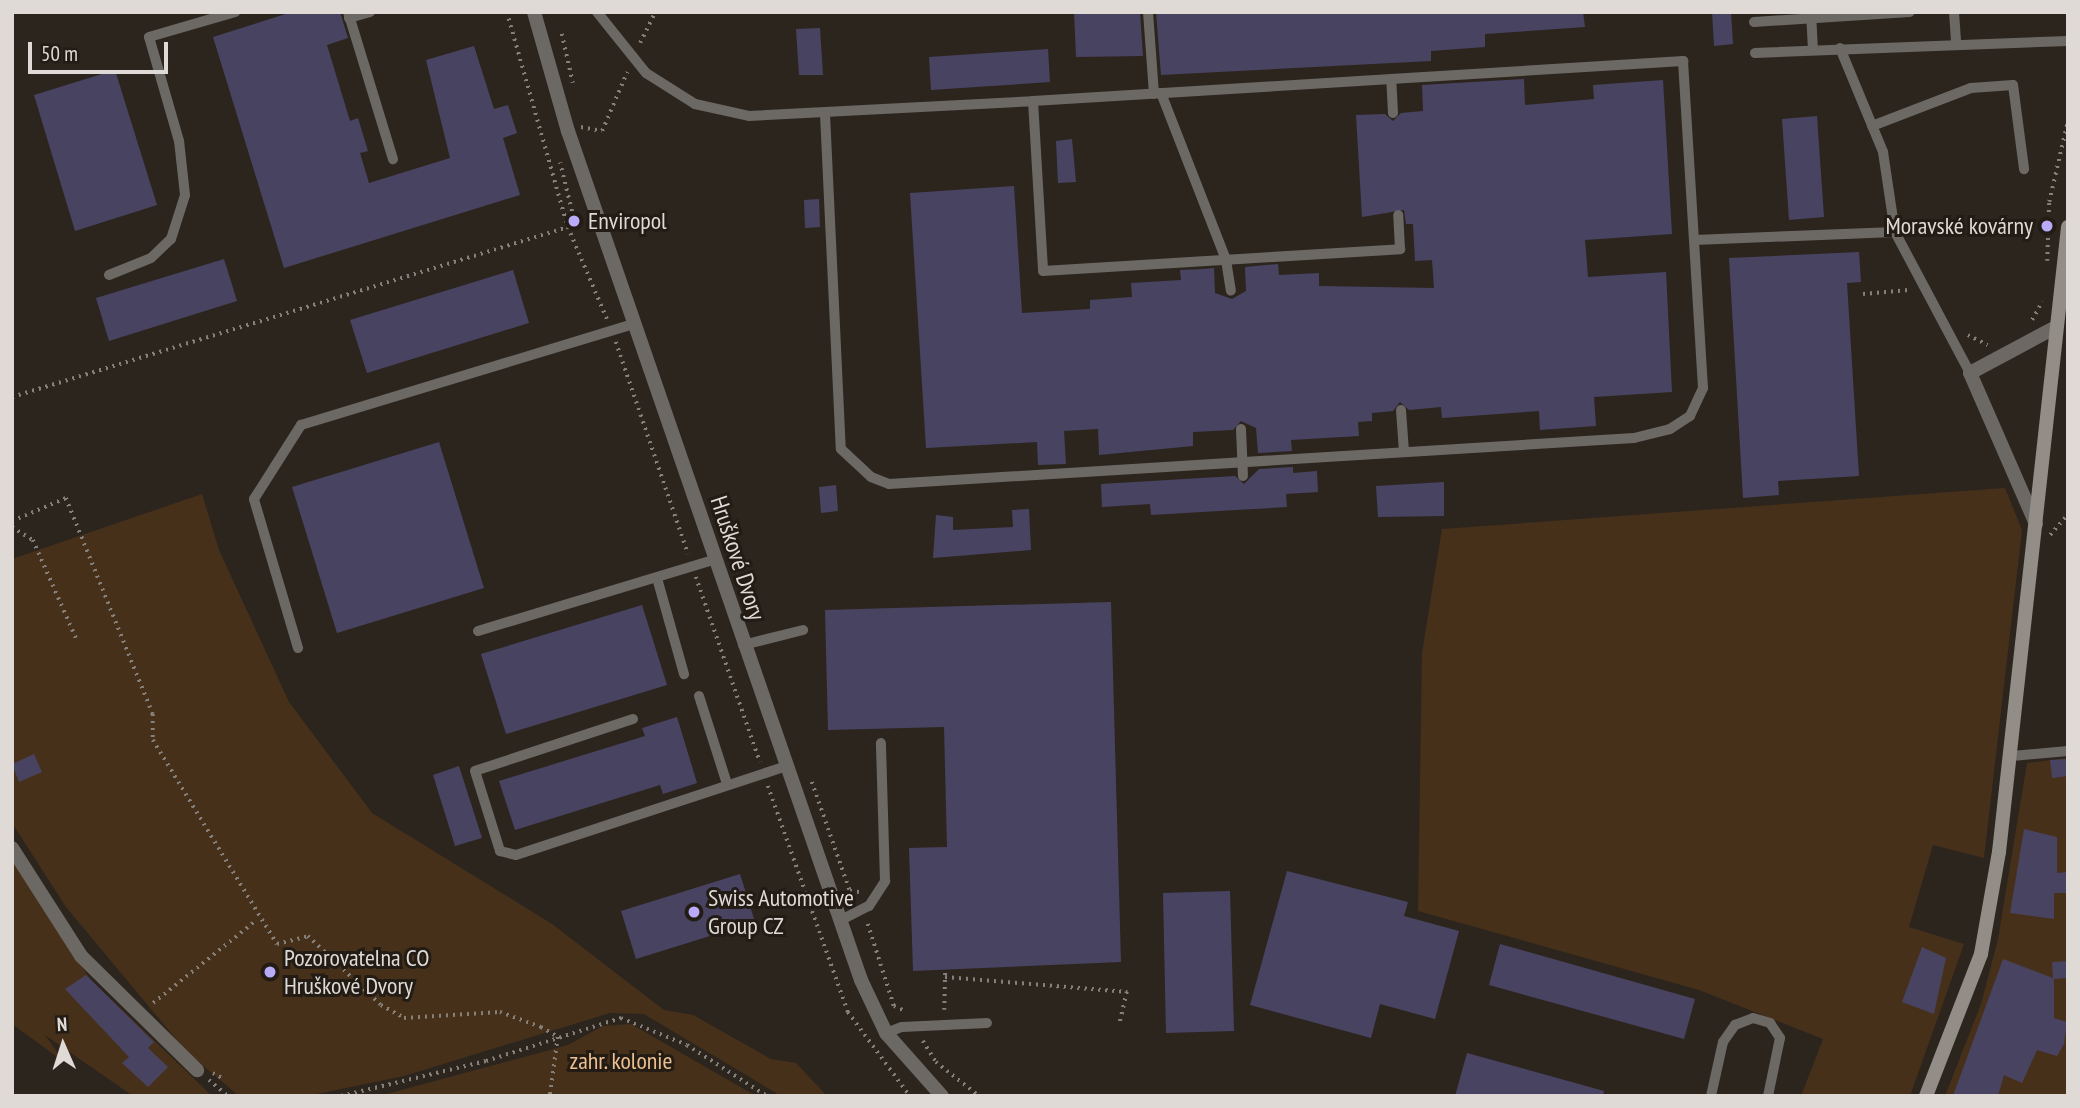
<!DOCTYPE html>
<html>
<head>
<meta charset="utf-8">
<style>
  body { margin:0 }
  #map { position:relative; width:2080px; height:1108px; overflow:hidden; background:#2c251e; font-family:"PT Sans Narrow",sans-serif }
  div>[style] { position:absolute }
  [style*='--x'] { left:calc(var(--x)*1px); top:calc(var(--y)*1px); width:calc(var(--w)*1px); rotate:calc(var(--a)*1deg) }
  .green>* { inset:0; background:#46301a }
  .building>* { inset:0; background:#494362 }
  .path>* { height:3.5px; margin-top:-1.75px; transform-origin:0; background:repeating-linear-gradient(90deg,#86807a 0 2px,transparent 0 7px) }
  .lane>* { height:10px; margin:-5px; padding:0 5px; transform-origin:5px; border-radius:5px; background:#6c6864 }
  .street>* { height:14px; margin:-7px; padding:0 7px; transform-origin:7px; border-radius:7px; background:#6c6864 }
  .secondary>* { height:14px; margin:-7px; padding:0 7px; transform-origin:7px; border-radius:7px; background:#938d87 }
  .dots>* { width:19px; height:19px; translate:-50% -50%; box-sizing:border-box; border:4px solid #221c15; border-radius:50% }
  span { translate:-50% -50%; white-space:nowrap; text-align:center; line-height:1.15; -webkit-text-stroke:6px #221c15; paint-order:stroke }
  .poi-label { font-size:24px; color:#dfdad6 }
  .left { translate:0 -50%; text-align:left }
  .right { translate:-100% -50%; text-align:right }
  .street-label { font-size:24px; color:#dfdad6 }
  .park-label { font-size:24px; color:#eebf90 }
  .frame { position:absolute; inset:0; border:14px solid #dfdad6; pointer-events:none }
  .north { position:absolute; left:28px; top:1010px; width:70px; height:70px; -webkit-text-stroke:5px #221c15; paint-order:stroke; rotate:357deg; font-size:19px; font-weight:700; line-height:28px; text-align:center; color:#dfdad6 }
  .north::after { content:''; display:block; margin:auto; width:24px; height:32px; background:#dfdad6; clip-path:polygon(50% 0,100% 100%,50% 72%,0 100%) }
  .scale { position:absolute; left:28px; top:42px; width:140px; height:32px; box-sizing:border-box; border:4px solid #dfdad6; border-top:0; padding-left:9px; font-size:21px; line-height:24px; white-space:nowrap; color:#dfdad6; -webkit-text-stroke:5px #221c15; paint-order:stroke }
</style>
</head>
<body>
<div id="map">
  <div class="green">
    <i style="clip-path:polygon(2005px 488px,2022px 530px,1984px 858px,1933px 845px,1909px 927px,1964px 944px,1910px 1096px,1801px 1096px,1823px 1039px,1699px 990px,1418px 911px,1422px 653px,1442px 529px)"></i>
    <i style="clip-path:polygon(202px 494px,219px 550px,289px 702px,372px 813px,552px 924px,664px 1010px,693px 1015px,771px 1059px,796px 1063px,827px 1096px,781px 1096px,644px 1014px,610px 1013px,404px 1076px,307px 1096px,239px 1096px,186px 1051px,66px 907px,12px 823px,12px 559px)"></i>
    <i style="clip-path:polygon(2068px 758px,2068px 1096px,1945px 1096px,1981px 1004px,1998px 939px,2027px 763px)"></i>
    <i style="clip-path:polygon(12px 860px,90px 979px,212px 1096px,133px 1096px,45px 1035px,64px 1062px,12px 1024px)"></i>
    <i style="clip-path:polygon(631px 1024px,756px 1096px,379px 1096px,568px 1045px,603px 1026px)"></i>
  </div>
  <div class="building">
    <i style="clip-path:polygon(292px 12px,340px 12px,348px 38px,327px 45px,350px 121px,358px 118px,368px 151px,360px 153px,369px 183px,450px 158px,426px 60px,474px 46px,494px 109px,508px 105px,517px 133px,503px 138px,520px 195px,284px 268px,213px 37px)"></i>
    <i style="clip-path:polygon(1074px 12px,1140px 12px,1143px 56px,1076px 57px)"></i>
    <i style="clip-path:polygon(1156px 12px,1583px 12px,1585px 27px,1485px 34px,1485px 47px,1431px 51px,1431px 61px,1161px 75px)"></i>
    <i style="clip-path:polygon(1712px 12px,1731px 12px,1733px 44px,1714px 46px)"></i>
    <i style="clip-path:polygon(820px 28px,823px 75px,799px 75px,796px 29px)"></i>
    <i style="clip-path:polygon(1048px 49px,1050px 82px,931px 90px,929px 57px)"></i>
    <i style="clip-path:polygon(115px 70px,157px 205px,75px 231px,34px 95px)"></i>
    <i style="clip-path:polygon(1524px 79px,1525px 105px,1594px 99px,1593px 85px,1663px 80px,1672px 234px,1585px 240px,1588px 277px,1666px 272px,1672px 392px,1594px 397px,1596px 426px,1540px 430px,1539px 411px,1442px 418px,1441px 407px,1409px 410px,1400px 402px,1393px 411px,1372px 413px,1372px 421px,1358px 422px,1359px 436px,1291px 440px,1292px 451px,1258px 453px,1256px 428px,1241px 421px,1233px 430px,1193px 432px,1193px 446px,1099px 455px,1098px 429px,1064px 431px,1066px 464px,1038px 465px,1037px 442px,926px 448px,910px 193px,1014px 186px,1022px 313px,1090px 309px,1090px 300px,1132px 297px,1131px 283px,1181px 280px,1180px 270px,1203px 269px,1214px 268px,1215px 293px,1232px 299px,1246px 291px,1245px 267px,1278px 264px,1279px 275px,1319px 273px,1319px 286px,1434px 288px,1432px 260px,1415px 261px,1413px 224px,1406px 224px,1404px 210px,1362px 217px,1356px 115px,1385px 114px,1393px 121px,1401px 113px,1423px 111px,1422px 85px)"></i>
    <i style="clip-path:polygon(1817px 116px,1824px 217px,1789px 220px,1782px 119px)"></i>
    <i style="clip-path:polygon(1072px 139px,1076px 182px,1058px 183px,1056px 141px)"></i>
    <i style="clip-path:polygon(819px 199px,820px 227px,805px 228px,804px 200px)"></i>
    <i style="clip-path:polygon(1859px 252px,1861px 282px,1847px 283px,1859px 476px,1778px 481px,1779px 495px,1743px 498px,1729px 258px)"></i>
    <i style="clip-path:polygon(224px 259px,237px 301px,109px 341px,96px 298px)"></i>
    <i style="clip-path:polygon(513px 270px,529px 323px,367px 373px,350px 320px)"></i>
    <i style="clip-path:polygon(439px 442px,484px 588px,337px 633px,292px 487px)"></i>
    <i style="clip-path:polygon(1293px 467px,1293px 473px,1317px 471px,1318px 492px,1286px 494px,1287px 507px,1151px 515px,1150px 504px,1102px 507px,1101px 484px,1235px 476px,1244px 484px,1259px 469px)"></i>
    <i style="clip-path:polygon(1444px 482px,1444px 516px,1378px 517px,1376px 486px)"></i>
    <i style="clip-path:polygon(836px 485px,838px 511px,821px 513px,819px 487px)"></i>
    <i style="clip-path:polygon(1029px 509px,1031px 550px,933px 558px,936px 515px,953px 517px,953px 530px,1013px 527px,1012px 510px)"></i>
    <i style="clip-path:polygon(1111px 602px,1121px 962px,913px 971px,909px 848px,947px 847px,944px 727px,828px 730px,825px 610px)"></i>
    <i style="clip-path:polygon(642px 605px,667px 685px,506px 734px,481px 654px)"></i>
    <i style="clip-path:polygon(677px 717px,697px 783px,663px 794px,660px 785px,515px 830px,499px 781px,645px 736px,642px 728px)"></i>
    <i style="clip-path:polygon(34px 754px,42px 772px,19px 782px,12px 764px)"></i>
    <i style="clip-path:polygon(2068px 759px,2068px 776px,2052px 778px,2050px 760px)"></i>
    <i style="clip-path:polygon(459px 766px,482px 838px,455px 846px,433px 775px)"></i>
    <i style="clip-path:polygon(2024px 829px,2057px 837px,2057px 873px,2068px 872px,2068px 893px,2054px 893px,2054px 919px,2010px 913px)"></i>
    <i style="clip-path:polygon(1287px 871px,1408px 902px,1404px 916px,1459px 931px,1435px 1019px,1380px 1004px,1371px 1038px,1250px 1005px)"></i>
    <i style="clip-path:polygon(740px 874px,755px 922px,636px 959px,621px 911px)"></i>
    <i style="clip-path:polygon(1230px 891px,1234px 1031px,1166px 1033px,1163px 893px)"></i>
    <i style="clip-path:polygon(1500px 944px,1695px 999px,1684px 1039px,1489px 985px)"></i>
    <i style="clip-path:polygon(1922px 947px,1946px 958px,1934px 1014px,1902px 1002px)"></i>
    <i style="clip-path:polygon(2003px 959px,2053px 978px,2052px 962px,2068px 961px,2068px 978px,2054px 979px,2054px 1018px,2067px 1022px,2064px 1044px,2057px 1056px,2037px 1050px,2022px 1083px,2004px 1075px,1998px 1096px,1953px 1096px)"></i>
    <i style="clip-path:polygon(86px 975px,154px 1042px,148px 1048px,168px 1067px,148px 1087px,122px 1063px,129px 1057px,65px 989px)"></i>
    <i style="clip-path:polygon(1467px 1053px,1604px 1091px,1603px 1096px,1455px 1096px)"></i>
  </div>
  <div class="path">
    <i style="--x:507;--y:12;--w:223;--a:74.2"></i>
    <i style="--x:568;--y:227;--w:100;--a:67"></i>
    <i style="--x:562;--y:34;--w:50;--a:77.3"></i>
    <i style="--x:640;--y:43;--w:34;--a:-64"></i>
    <i style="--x:581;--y:127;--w:21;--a:11"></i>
    <i style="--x:602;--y:131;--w:64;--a:-67"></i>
    <i style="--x:2047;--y:261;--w:59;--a:-88.1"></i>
    <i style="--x:2049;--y:202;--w:84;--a:-77"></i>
    <i style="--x:1863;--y:294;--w:46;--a:-5"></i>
    <i style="--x:2032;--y:320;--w:21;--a:-61"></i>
    <i style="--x:1968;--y:335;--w:22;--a:27"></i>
    <i style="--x:616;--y:342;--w:224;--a:71.2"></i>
    <i style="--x:12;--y:397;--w:589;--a:-16.99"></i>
    <i style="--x:575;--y:225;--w:64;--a:-103.6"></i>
    <i style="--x:12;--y:521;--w:59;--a:-23.1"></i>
    <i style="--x:66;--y:498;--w:233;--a:68.1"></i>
    <i style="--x:153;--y:714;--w:26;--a:90"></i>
    <i style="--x:153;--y:740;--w:239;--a:58.7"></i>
    <i style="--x:277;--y:944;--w:32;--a:-14"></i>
    <i style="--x:308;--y:936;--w:100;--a:43.4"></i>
    <i style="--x:381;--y:1005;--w:26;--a:29"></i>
    <i style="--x:404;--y:1018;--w:96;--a:-3.6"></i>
    <i style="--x:500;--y:1012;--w:44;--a:20.1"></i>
    <i style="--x:541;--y:1027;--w:20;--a:30"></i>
    <i style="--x:558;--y:1037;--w:60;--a:97.7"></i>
    <i style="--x:12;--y:527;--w:25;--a:32"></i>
    <i style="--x:33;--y:540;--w:107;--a:66.3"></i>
    <i style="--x:2050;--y:535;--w:28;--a:-49"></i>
    <i style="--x:696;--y:577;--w:196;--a:70.9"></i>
    <i style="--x:812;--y:782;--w:115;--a:70.8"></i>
    <i style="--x:850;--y:891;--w:9;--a:6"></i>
    <i style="--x:768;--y:786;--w:240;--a:70.5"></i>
    <i style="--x:848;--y:1012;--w:104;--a:53.6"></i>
    <i style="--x:868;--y:924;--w:86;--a:72.4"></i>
    <i style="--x:894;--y:1006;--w:12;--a:24"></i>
    <i style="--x:945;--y:977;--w:183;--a:4.7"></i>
    <i style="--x:1127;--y:992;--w:31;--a:103"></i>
    <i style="--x:153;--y:1003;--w:129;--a:-38.7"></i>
    <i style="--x:944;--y:1010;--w:40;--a:-88.6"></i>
    <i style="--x:923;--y:1041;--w:25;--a:58"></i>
    <i style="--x:936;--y:1062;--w:55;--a:38.3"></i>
    <i style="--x:213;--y:1073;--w:10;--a:29"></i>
    <i style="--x:209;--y:1080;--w:25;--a:40"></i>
    <i style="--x:341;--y:1096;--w:149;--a:-13.6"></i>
    <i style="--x:486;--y:1061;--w:142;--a:-17.7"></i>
    <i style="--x:621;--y:1018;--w:71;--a:22.2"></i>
    <i style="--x:687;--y:1045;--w:95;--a:32.5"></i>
  </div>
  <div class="lane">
    <i style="--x:348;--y:12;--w:154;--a:73"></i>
    <i style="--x:597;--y:12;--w:78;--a:51.2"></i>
    <i style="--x:646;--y:73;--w:58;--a:32.3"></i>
    <i style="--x:695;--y:104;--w:55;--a:12.5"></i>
    <i style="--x:749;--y:116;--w:284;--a:-3"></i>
    <i style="--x:1033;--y:101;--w:170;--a:86.6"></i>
    <i style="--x:1043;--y:271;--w:358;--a:-3.5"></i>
    <i style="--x:1400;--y:249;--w:34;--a:-93"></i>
    <i style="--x:1148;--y:12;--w:82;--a:85.8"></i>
    <i style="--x:1811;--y:12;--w:38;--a:87"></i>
    <i style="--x:1954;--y:12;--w:31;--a:86"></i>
    <i style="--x:349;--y:18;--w:22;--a:-16"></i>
    <i style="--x:1754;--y:22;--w:156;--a:-3.7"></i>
    <i style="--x:1840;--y:48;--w:113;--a:67.5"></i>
    <i style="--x:1883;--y:152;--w:81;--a:81.5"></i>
    <i style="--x:1755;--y:53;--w:313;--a:-2.2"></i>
    <i style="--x:1161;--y:93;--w:179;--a:68.7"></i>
    <i style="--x:1226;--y:260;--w:31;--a:81"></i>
    <i style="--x:1033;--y:101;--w:359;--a:-3.5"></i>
    <i style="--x:1393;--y:113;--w:34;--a:-93"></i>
    <i style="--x:1391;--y:79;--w:293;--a:-3.5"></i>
    <i style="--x:1683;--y:61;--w:179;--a:86.5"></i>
    <i style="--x:1694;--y:240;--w:201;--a:-2.3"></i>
    <i style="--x:1895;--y:232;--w:160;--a:62"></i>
    <i style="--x:825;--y:114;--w:335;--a:87.3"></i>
    <i style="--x:841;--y:449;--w:41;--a:43"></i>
    <i style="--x:871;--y:477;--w:19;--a:21"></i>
    <i style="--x:889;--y:484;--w:746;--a:-3.53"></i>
    <i style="--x:1634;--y:438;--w:37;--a:-14"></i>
    <i style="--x:1670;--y:429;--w:24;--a:-33"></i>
    <i style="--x:1690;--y:416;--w:31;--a:-65"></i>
    <i style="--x:1703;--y:388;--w:148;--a:-93.5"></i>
    <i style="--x:1872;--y:126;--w:106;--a:-21"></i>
    <i style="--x:1971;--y:88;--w:42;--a:-4.1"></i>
    <i style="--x:2013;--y:85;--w:85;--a:82.5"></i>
    <i style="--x:109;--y:275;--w:45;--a:-22"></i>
    <i style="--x:151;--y:258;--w:28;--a:-44"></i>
    <i style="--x:171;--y:239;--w:46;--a:-72.3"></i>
    <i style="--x:185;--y:195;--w:54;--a:-96.3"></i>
    <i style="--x:179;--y:141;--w:108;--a:-106.1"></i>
    <i style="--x:149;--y:37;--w:90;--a:-16.2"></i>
    <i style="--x:1401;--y:410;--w:42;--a:85.9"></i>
    <i style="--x:1241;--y:429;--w:47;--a:87.6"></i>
    <i style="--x:657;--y:578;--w:100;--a:74.3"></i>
    <i style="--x:478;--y:631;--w:249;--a:-16.8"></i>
    <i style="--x:743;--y:645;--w:62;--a:-14"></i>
    <i style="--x:298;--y:648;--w:155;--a:-106.5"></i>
    <i style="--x:254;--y:499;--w:88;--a:-57.6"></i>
    <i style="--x:301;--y:425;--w:347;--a:-16.9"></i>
    <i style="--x:699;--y:696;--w:92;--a:72.3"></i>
    <i style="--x:633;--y:719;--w:166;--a:161.8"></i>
    <i style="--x:475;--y:771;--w:84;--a:72.6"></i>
    <i style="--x:500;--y:851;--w:16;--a:14"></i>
    <i style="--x:516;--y:855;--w:284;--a:-18.2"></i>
    <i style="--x:2012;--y:756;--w:56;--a:-5.1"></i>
    <i style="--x:839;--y:921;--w:34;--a:-27"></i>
    <i style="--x:869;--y:906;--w:30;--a:-57"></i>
    <i style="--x:885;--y:881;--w:138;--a:-91.7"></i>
    <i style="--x:886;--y:1033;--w:17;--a:-21"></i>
    <i style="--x:902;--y:1027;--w:85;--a:-2.7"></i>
    <i style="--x:1711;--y:1096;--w:55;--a:-77.5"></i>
    <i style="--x:1723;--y:1042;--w:21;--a:-55"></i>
    <i style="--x:1735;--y:1025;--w:19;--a:-21"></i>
    <i style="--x:1753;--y:1018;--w:18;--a:16"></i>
    <i style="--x:1770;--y:1023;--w:18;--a:56"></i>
    <i style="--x:1780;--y:1038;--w:59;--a:101.7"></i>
  </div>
  <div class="street">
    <i style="--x:534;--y:12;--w:124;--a:74.1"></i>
    <i style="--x:568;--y:131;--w:898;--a:70.96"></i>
    <i style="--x:861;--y:980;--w:59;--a:64.7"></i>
    <i style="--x:886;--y:1033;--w:84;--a:48.4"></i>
    <i style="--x:2036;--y:524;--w:165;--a:-113.6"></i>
    <i style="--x:1970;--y:373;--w:93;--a:-28.2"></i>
    <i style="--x:12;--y:848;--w:128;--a:57.4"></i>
    <i style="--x:81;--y:956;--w:163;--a:44.5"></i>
  </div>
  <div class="secondary">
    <i style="--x:1926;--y:1096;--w:152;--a:-68.8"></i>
    <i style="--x:1981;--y:954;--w:104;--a:-80"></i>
    <i style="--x:1999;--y:852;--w:629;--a:-83.7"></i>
  </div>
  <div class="dots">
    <i style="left:574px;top:221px;background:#b9abf7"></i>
    <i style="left:2047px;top:226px;background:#b9abf7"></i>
    <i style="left:694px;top:912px;background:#b9abf7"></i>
    <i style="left:270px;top:972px;background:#b9abf7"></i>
  </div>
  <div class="poi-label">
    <span class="left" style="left:588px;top:221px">Enviropol</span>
    <span class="right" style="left:2033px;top:226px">Moravské kovárny</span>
    <span class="left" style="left:708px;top:912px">Swiss Automotive<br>Group CZ</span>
    <span class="left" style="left:284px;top:972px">Pozorovatelna CO<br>Hruškové Dvory</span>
  </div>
  <div class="street-label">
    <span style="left:738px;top:558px;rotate:72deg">Hruškové Dvory</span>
  </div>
  <div class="park-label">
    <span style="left:621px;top:1061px">zahr. kolonie</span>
  </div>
  <div class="frame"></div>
  <div class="north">N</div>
  <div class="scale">50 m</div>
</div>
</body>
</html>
